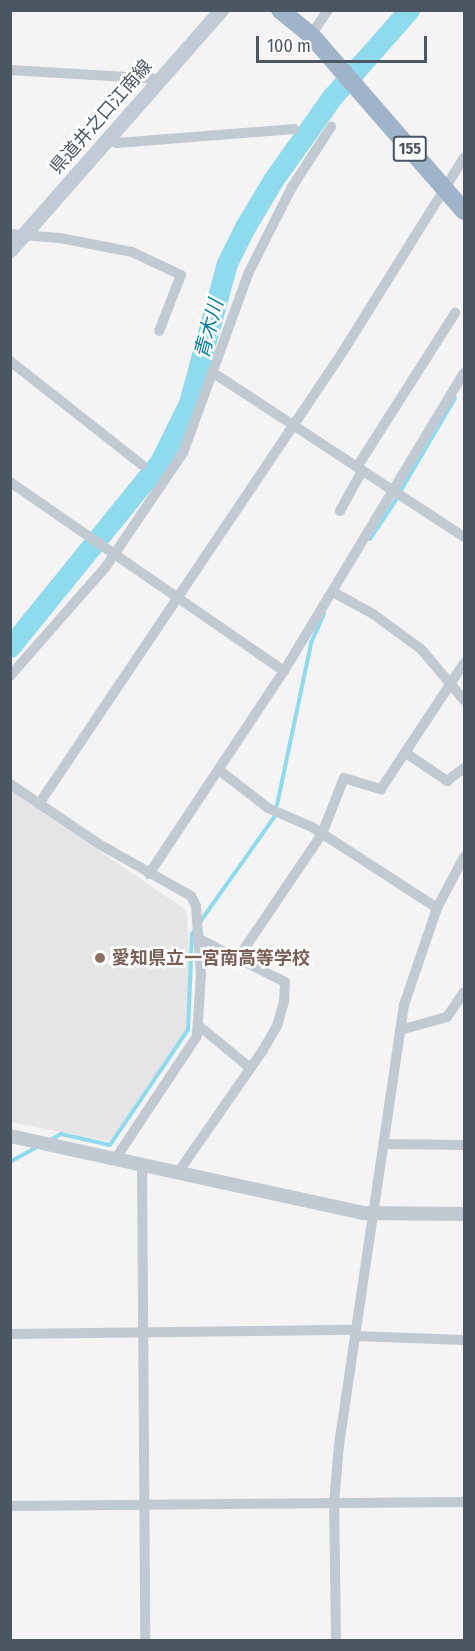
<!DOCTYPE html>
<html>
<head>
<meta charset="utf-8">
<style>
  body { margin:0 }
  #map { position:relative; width:475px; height:1651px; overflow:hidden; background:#f5f3f3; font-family:"Fira Sans Condensed","Noto Sans JP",sans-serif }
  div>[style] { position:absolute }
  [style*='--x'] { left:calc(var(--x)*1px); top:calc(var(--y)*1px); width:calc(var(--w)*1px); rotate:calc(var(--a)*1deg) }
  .education>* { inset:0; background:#e6e4e5 }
  .stream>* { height:4px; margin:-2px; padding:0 2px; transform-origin:2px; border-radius:2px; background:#90daee }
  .river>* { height:21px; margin:-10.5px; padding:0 10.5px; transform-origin:10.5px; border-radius:10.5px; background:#90daee }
  .minor>* { height:10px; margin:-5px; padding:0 5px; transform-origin:5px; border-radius:5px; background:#c1cad2 }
  .tertiary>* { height:14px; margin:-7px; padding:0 7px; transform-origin:7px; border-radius:7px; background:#c1cad2 }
  .secondary>* { height:15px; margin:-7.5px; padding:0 7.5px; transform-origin:7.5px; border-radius:7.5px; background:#c1cbd6 }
  .trunk>* { height:18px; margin:-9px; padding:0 9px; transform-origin:9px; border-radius:9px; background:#9fb4c9 }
  .dots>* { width:16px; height:16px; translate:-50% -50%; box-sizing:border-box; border:3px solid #fff; border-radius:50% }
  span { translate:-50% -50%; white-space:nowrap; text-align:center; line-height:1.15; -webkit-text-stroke:5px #fff; paint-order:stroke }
  .shield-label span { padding:2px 4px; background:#fff; border:2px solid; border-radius:4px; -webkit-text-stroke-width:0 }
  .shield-label { font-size:16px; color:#4a5661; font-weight:700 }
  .street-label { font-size:18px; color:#4a5661 }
  .education-label { font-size:18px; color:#785e54; font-weight:700 }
  .left { translate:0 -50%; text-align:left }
  .water-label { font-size:20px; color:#0c7c9b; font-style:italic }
  .frame { position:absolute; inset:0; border:12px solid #4a5661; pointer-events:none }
  .scale { position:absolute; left:256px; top:36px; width:171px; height:27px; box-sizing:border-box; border:3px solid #4a5661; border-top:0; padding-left:8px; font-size:18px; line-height:21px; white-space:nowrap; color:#4a5661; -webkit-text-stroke:4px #fff; paint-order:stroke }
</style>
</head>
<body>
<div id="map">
  <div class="education">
    <i style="clip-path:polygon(11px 791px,186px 910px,191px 978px,187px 1029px,112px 1142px,11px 1122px)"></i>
  </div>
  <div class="stream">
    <i style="--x:400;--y:492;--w:109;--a:-59.7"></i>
    <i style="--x:370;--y:539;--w:47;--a:-56.3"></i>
    <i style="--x:277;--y:805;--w:166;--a:-78.1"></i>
    <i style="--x:311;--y:643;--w:32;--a:-66"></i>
    <i style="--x:200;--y:922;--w:130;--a:-54.7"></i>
    <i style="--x:50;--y:1140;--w:13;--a:-29"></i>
    <i style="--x:61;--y:1134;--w:50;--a:12.7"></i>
    <i style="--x:110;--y:1145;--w:139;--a:-55.9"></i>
    <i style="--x:188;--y:1030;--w:96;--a:-87.6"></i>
    <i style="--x:192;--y:934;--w:7;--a:-56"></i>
    <i style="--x:10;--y:1162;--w:33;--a:-29"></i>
  </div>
  <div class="river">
    <i style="--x:10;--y:647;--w:238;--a:-51"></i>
    <i style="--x:160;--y:462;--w:66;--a:-63.8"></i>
    <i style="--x:189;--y:403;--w:145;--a:-74.8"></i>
    <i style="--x:227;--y:263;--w:40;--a:-63.4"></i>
    <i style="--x:245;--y:227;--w:55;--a:-59.2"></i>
    <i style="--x:273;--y:180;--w:102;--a:-54.6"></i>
    <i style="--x:332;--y:97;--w:116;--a:-48.5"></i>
  </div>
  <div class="minor">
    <i style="--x:311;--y:35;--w:30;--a:-56"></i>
    <i style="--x:10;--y:70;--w:150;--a:3.4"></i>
    <i style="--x:108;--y:139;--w:10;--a:24"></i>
    <i style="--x:117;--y:143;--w:178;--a:-4.5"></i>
    <i style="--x:10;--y:234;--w:50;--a:4.6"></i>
    <i style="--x:60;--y:238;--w:73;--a:11"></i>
    <i style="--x:132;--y:252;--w:54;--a:25.1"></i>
    <i style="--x:181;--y:275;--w:60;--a:111.4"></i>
    <i style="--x:10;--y:361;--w:168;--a:38.2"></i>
    <i style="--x:215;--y:374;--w:298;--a:33.2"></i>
    <i style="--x:357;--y:467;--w:183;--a:-57.5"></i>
    <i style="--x:10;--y:482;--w:333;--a:34.6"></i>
    <i style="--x:340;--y:511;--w:46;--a:-61.2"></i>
    <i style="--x:333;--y:592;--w:46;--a:28.8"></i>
    <i style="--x:373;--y:614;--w:59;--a:36.1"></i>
    <i style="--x:421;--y:649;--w:67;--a:49.9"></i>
    <i style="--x:10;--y:676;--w:144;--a:-48.7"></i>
    <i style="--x:105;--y:568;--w:139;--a:-55.9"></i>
    <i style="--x:183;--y:453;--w:193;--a:-70"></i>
    <i style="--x:249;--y:272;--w:95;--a:-63.2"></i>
    <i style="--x:292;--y:187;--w:72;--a:-57"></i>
    <i style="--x:406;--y:753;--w:50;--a:34.3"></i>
    <i style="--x:447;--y:781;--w:21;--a:-37"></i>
    <i style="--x:219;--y:770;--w:62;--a:37.8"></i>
    <i style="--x:268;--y:808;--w:48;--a:23.4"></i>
    <i style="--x:312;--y:827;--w:149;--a:32.9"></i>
    <i style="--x:10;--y:784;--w:107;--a:34"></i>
    <i style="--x:99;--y:844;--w:106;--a:29.5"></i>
    <i style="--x:191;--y:896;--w:11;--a:63"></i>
    <i style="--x:196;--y:906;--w:69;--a:85.9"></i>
    <i style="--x:201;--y:975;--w:61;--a:93.8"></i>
    <i style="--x:197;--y:1036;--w:146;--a:123.6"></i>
    <i style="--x:39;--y:804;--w:543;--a:-56.11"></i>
    <i style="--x:342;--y:353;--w:230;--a:-58"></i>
    <i style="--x:149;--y:874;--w:244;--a:-56.4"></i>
    <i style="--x:284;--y:671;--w:348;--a:-58.9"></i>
    <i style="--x:238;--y:958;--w:150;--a:-55.9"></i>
    <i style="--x:322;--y:834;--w:60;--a:-68.6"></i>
    <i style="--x:344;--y:778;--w:39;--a:17"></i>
    <i style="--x:381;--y:789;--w:151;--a:-56.6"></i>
    <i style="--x:198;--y:1025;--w:67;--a:39.6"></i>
    <i style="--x:400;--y:1030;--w:49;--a:-15.5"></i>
    <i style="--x:447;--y:1017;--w:30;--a:-56"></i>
    <i style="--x:384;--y:1144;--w:80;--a:0.7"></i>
    <i style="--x:142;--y:1163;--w:477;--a:89.6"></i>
    <i style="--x:179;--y:1171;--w:147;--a:-55.2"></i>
    <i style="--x:263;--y:1050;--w:28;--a:-60"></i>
    <i style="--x:277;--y:1026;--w:26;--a:-74"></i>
    <i style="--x:284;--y:1001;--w:19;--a:-87"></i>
    <i style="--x:285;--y:982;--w:96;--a:-153.4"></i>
    <i style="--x:10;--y:1334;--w:346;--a:-0.7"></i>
    <i style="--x:355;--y:1336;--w:109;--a:2.1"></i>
    <i style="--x:10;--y:1506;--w:454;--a:-0.5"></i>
    <i style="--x:336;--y:1640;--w:136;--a:-90.8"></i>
    <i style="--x:334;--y:1504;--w:59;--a:-85.2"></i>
    <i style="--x:339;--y:1445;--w:445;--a:-81.6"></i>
    <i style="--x:404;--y:1005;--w:102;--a:-71.2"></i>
    <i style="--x:437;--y:908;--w:58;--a:-62.1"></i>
  </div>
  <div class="tertiary">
    <i style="--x:10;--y:1136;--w:360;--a:12.3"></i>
    <i style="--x:362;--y:1213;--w:102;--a:0.6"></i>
  </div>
  <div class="secondary">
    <i style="--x:10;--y:250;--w:320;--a:-48.7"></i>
  </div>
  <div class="trunk">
    <i style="--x:280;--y:10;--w:40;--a:39"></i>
    <i style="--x:311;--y:35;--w:233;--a:49"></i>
  </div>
  <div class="dots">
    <i style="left:100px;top:958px;background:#8d6e63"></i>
  </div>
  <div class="shield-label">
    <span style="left:410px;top:149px">155</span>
  </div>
  <div class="street-label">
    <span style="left:101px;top:117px;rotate:-49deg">県道井之口江南線</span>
  </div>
  <div class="education-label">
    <span class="left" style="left:112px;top:958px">愛知県立一宮南高等学校</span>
  </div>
  <div class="water-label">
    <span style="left:209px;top:329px;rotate:-75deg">青木川</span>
  </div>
  <div class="frame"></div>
  <div class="scale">100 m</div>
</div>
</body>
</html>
